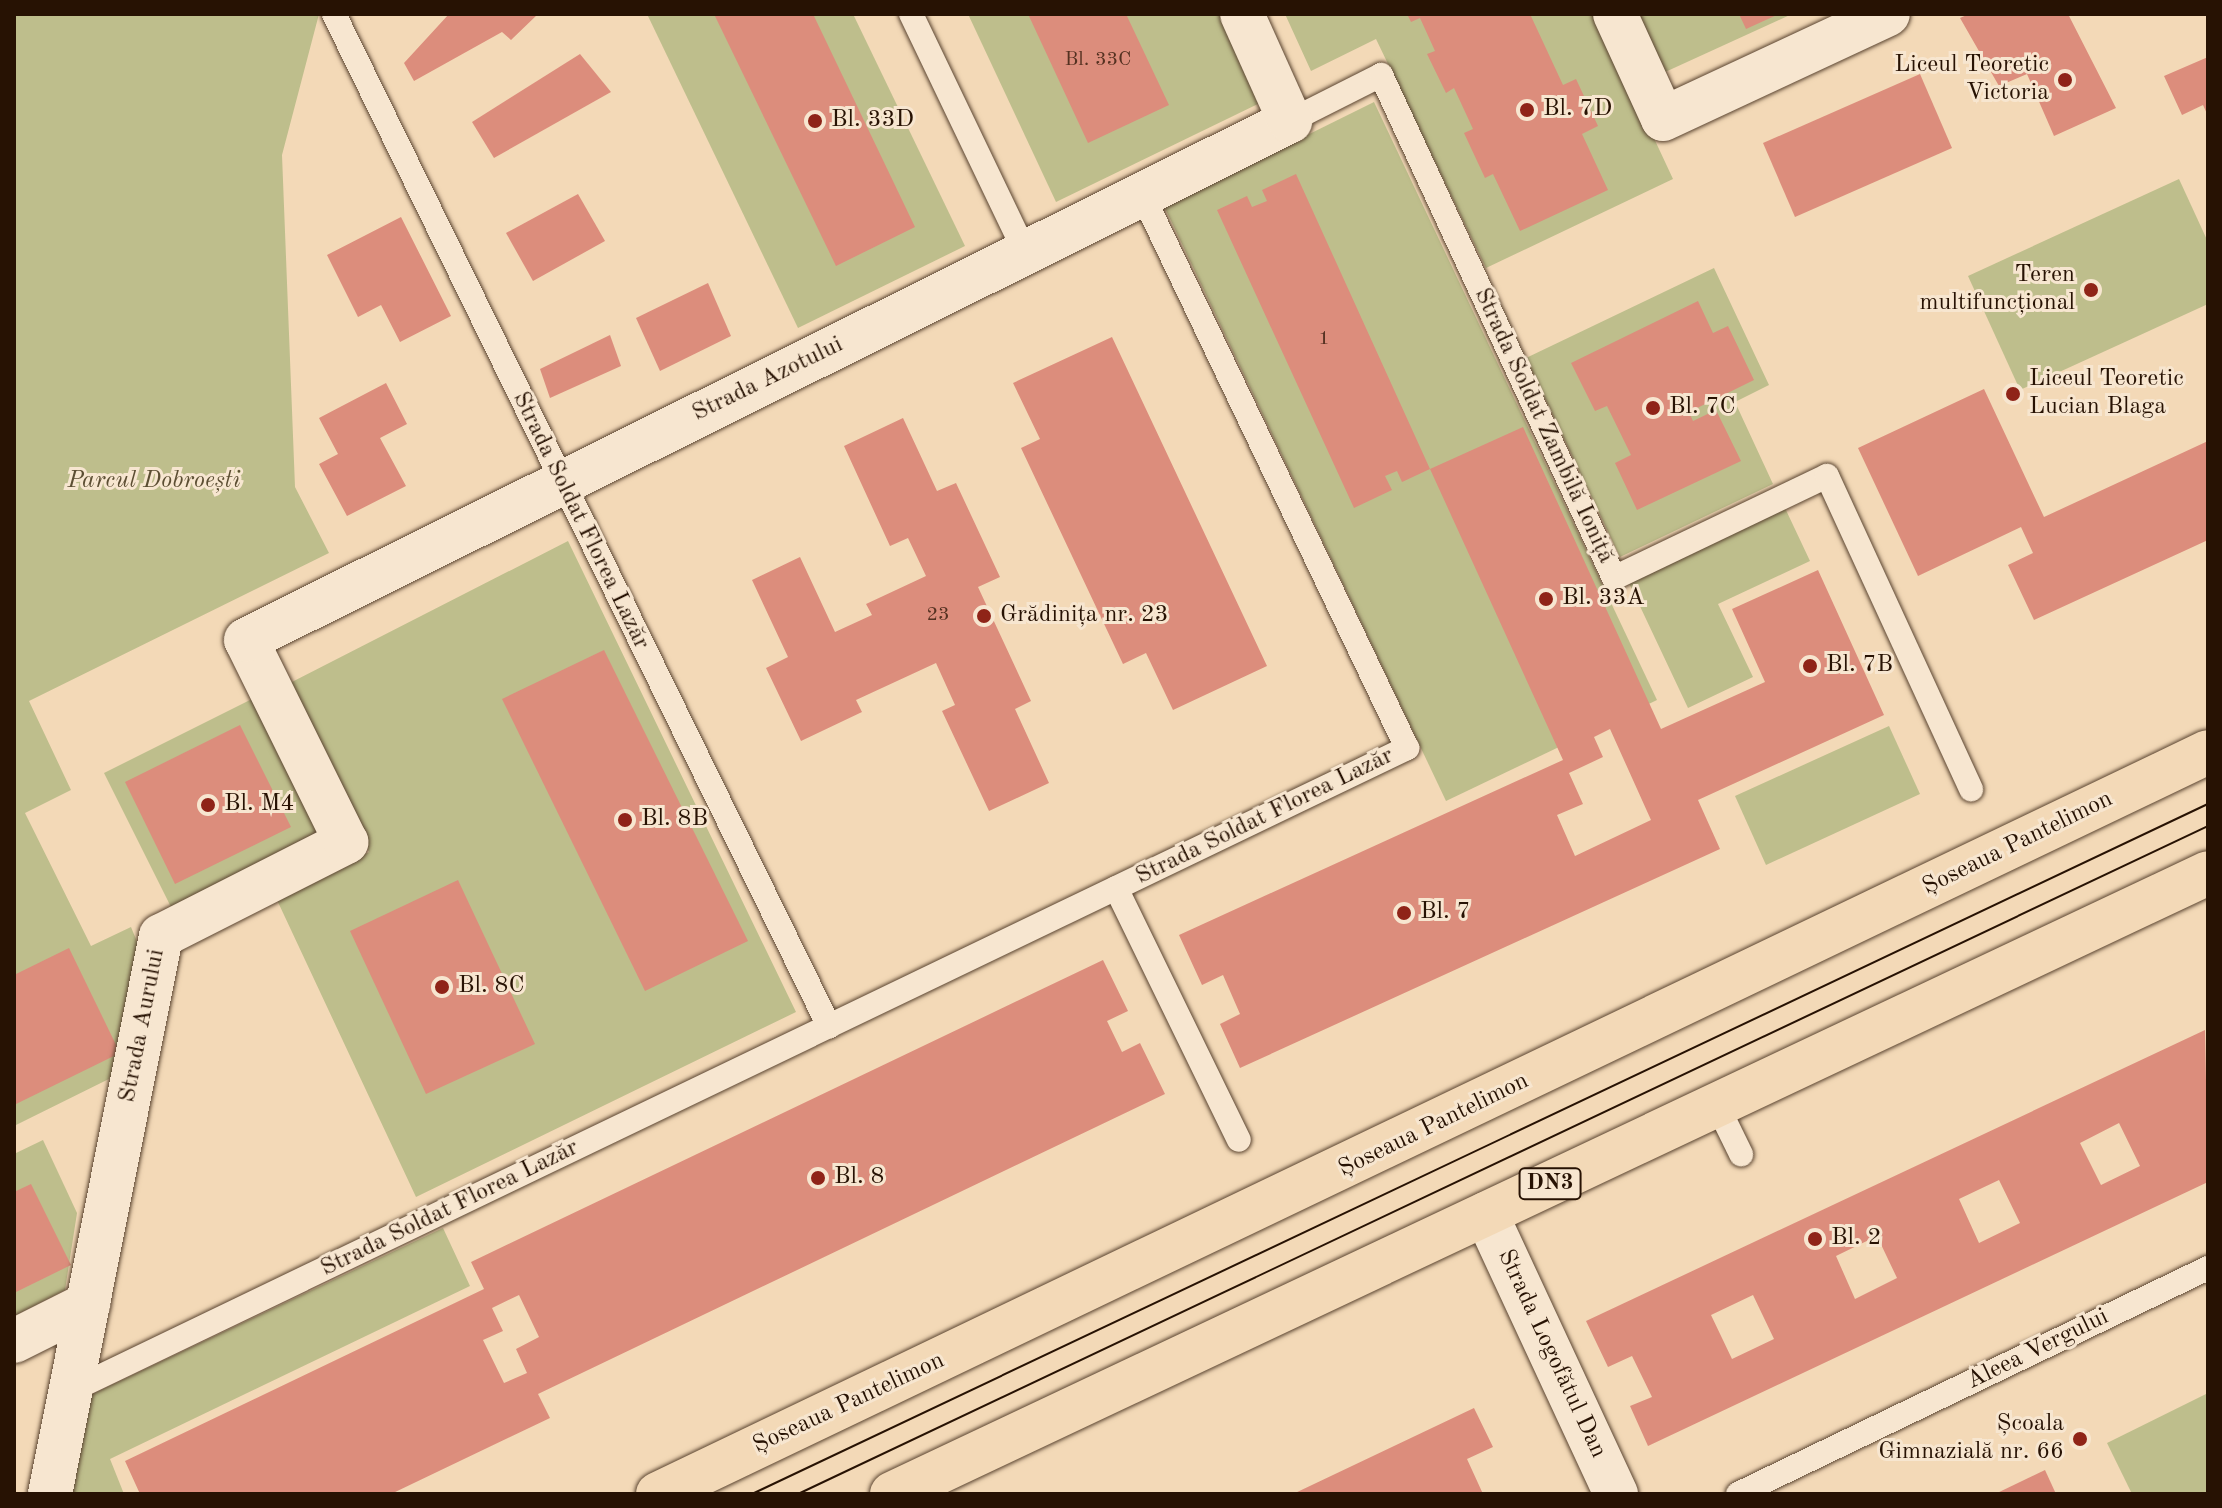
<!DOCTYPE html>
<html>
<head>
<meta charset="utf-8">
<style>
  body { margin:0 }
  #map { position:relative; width:2222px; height:1508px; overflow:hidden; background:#f3d9b7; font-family:"Old Standard TT",serif }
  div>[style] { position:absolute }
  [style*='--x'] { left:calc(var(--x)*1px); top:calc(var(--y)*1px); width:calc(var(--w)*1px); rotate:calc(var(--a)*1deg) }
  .green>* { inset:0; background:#bebe8c }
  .building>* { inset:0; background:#dc8d7c }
  .roads { filter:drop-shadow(0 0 2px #5a4430) drop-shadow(0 0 2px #5a4430) }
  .lane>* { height:24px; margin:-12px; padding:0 12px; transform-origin:12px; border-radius:12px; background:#f7e6d0 }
  .street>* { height:44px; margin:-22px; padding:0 22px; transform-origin:22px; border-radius:22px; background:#f7e6d0 }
  .primary>* { height:44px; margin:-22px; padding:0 22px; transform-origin:22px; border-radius:22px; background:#f3d9b7 }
  .tram>* { height:2px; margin:-1px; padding:0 1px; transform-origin:1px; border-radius:1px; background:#271203 }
  .dots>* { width:22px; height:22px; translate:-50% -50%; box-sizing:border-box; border:4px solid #f7e6d0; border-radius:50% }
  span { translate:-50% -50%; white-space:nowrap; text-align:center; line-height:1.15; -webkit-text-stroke:6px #f7e6d0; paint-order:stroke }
  .number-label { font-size:20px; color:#543121 }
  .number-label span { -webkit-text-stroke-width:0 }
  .shield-label span { padding:2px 6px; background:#f7e6d0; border:2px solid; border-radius:6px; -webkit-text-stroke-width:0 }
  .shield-label { font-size:22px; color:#271203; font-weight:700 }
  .poi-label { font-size:24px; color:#271203 }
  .right { translate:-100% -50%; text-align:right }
  .left { translate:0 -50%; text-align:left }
  .street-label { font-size:24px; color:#271203 }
  .park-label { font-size:24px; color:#5c4e33; font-style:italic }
  .frame { position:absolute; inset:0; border:16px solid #271203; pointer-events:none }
</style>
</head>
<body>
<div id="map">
  <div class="green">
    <i style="clip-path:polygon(14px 14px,319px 14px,282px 155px,295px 487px,329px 553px,29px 701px,71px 790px,25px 813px,91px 946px,131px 927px,145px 961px,121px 1073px,14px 1126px)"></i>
    <i style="clip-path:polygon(647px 14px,853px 14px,965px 246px,798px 328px)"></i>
    <i style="clip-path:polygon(968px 14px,1220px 14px,1262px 102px,1056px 202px)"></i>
    <i style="clip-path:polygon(1285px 14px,1596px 14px,1673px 179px,1486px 268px,1376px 39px,1311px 71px)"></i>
    <i style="clip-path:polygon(1636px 14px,1792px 14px,1663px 73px)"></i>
    <i style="clip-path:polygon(1374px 102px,1657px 700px,1446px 801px,1164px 206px)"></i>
    <i style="clip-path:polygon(2179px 179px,2208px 242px,2208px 304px,2020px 390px,1968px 276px)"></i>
    <i style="clip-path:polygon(1714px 268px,1769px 385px,1735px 402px,1773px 484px,1620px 557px,1526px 358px)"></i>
    <i style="clip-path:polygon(1785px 508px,1810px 561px,1718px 604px,1753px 677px,1688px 708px,1629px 583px)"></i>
    <i style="clip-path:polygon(568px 541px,796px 1012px,416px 1197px,277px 900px,369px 852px,288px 684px)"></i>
    <i style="clip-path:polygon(256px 697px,323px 831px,171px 907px,104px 773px)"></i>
    <i style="clip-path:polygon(1889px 726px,1920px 794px,1766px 865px,1735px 796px)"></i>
    <i style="clip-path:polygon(43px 1140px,77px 1213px,65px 1290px,14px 1316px,14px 1154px)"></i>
    <i style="clip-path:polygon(443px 1228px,470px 1286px,110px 1459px,124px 1494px,64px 1494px,82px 1399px)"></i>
    <i style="clip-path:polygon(2206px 1394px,2208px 1494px,2132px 1494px,2107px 1443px)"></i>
  </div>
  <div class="building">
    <i style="clip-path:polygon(449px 14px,538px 14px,511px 40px,502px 32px,414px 81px,404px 63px)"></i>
    <i style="clip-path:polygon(714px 14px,813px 14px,915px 227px,836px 266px)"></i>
    <i style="clip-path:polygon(1028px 14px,1126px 14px,1169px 105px,1088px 143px)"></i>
    <i style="clip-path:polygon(1407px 14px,1530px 14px,1563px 85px,1576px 79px,1598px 126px,1582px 134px,1608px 190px,1520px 231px,1493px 174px,1485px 178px,1464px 133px,1473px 129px,1454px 88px,1446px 93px,1427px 54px,1435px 51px,1420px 18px,1411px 22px)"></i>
    <i style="clip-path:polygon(1739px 14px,1779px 14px,1746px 29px)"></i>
    <i style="clip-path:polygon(1969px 14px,2068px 14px,2116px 108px,2054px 136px,2027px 74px,1999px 86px,1960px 18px)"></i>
    <i style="clip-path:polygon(580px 54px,611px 92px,494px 158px,472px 122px)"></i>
    <i style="clip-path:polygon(2208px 57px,2208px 116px,2203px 105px,2182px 115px,2164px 76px)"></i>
    <i style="clip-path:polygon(1920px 74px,1952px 148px,1795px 217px,1763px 143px)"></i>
    <i style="clip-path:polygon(1296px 174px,1430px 469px,1402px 482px,1397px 471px,1385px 476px,1392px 490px,1354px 508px,1217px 210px,1247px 196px,1252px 207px,1267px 201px,1262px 190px)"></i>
    <i style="clip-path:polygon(578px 194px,605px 241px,533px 281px,506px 233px)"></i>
    <i style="clip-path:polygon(401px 217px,451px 316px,400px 342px,381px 305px,358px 317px,327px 255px)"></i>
    <i style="clip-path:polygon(708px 283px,731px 336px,660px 371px,636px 318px)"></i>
    <i style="clip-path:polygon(1698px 301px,1713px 333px,1728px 326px,1754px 380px,1689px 412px,1693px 421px,1716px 410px,1741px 461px,1637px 510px,1615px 463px,1631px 455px,1607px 406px,1595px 411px,1571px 363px)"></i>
    <i style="clip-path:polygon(610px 335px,621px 366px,550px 398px,540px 369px)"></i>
    <i style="clip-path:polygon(1112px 337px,1267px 666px,1173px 710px,1146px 653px,1123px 664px,1021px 448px,1040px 439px,1013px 383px)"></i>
    <i style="clip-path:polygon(386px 383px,407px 424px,380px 438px,406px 486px,347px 516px,319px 464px,338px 454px,319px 418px)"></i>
    <i style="clip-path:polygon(1984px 389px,2044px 517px,2208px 441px,2208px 540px,2034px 620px,2008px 565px,2033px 553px,2021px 527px,1918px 576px,1858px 448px)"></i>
    <i style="clip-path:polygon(903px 418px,937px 491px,956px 483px,1000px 577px,978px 587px,1031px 701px,1015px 709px,1049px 783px,989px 811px,942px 711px,955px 705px,936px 663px,856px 700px,862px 712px,801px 741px,766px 668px,788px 657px,752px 580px,800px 557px,835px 632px,872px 615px,866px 604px,926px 576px,908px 538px,890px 546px,844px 446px)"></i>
    <i style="clip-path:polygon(evenodd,1523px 427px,1661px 729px,1765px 682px,1732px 609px,1818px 570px,1884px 715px,1698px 800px,1720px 849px,1240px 1068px,1220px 1024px,1240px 1014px,1223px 975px,1202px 985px,1179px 935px,1563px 760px,1430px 469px,1523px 427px,1610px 729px,1651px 820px,1575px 856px,1557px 815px,1583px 804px,1569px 773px,1603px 757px,1594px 737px,1610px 729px)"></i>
    <i style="clip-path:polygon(604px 650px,748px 941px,645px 991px,502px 699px)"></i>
    <i style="clip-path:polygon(240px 725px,291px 827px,175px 884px,125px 782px)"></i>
    <i style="clip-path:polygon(458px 880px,535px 1044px,426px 1094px,350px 931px)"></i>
    <i style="clip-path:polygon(69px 948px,120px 1053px,14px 1105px,14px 975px)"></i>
    <i style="clip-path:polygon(evenodd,1103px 960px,1128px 1011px,1107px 1021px,1122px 1052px,1140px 1043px,1165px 1094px,538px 1394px,550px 1418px,391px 1494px,140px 1494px,125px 1461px,484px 1289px,471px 1262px,1103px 960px,519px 1295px,539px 1337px,516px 1349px,527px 1373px,504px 1383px,483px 1340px,503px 1331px,492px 1308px,519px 1295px)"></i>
    <i style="clip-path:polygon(evenodd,2205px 1030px,2208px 1182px,1648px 1446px,1630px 1406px,1652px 1397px,1632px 1356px,1608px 1367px,1586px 1321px,2205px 1030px,2119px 1123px,2140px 1166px,2101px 1185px,2080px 1143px,2119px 1123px,2205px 1030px,1999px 1180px,2020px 1223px,1979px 1243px,1959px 1199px,1999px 1180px,2205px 1030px,1877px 1236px,1897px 1278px,1855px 1299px,1836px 1256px,1877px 1236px,2205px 1030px,1753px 1295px,1774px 1339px,1732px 1359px,1711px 1315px,1753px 1295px)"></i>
    <i style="clip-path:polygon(31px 1184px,71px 1265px,14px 1293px,14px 1192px)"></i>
    <i style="clip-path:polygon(1474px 1408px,1493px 1447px,1467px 1459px,1483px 1494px,1293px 1494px)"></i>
    <i style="clip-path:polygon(2045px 1470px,2056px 1494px,1995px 1494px)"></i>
  </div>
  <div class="roads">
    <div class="lane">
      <i style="--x:334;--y:14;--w:1127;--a:63.94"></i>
      <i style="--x:911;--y:14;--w:264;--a:64.4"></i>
      <i style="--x:1290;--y:121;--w:102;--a:-26.8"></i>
      <i style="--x:1381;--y:75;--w:554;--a:65.15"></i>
      <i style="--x:1614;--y:578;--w:236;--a:-25.6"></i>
      <i style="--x:1827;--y:476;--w:345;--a:65.3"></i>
      <i style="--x:1116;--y:888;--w:280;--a:64"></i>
      <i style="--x:1717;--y:1105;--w:55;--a:63.9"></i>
      <i style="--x:70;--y:1391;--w:1484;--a:-25.68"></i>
      <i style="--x:1407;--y:748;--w:614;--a:-115.56"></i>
      <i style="--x:1738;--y:1494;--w:522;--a:-25.68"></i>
    </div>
    <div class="street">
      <i style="--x:1615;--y:14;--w:115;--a:65.4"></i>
      <i style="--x:1663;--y:119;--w:248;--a:-25"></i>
      <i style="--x:1486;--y:1214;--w:309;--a:65.1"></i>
      <i style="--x:14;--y:1341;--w:83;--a:-26.6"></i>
      <i style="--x:50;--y:1494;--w:569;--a:-78.75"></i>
      <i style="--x:161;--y:936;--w:208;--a:-26.9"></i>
      <i style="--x:346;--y:842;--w:225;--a:-116.3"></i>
      <i style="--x:246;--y:640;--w:1166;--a:-26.43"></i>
      <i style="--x:1290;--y:121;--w:117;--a:-114.2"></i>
    </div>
    <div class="primary">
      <i style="--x:658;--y:1494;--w:1718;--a:-25.58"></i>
      <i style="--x:892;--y:1494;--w:1455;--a:-25.26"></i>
    </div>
  </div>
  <div class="tram">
    <i style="--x:752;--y:1494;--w:1611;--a:-25.36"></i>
    <i style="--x:798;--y:1494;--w:1560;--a:-25.35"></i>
  </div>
  <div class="dots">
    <i style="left:2065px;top:80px;background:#8f2418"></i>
    <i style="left:1527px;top:110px;background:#8f2418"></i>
    <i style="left:815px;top:121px;background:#8f2418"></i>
    <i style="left:2091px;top:290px;background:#8f2418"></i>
    <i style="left:2013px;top:394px;background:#8f2418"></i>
    <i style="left:1653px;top:408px;background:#8f2418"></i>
    <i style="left:1546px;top:599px;background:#8f2418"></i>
    <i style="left:984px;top:616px;background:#8f2418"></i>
    <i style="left:1810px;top:666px;background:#8f2418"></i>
    <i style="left:208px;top:805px;background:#8f2418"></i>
    <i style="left:625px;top:820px;background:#8f2418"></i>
    <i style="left:1404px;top:913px;background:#8f2418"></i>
    <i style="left:442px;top:987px;background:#8f2418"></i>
    <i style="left:818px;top:1178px;background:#8f2418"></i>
    <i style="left:1815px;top:1239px;background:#8f2418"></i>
    <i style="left:2080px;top:1439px;background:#8f2418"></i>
  </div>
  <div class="number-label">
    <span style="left:1098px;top:60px">Bl. 33C</span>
    <span style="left:1324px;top:339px">1</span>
    <span style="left:938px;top:615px">23</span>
  </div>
  <div class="shield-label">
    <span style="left:1550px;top:1184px">DN3</span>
  </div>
  <div class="poi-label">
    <span class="right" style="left:2049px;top:80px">Liceul Teoretic<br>Victoria</span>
    <span class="left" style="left:1543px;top:110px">Bl. 7D</span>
    <span class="left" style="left:831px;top:121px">Bl. 33D</span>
    <span class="right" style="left:2075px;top:290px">Teren<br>multifuncțional</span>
    <span class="left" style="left:2029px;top:394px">Liceul Teoretic<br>Lucian Blaga</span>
    <span class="left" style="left:1669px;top:408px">Bl. 7C</span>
    <span class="left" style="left:1562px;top:599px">Bl. 33A</span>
    <span class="left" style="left:1000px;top:616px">Grădinița nr. 23</span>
    <span class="left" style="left:1826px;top:666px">Bl. 7B</span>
    <span class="left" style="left:224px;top:805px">Bl. M4</span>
    <span class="left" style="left:641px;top:820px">Bl. 8B</span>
    <span class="left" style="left:1420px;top:913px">Bl. 7</span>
    <span class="left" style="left:458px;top:987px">Bl. 8C</span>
    <span class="left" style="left:834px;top:1178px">Bl. 8</span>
    <span class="left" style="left:1831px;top:1239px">Bl. 2</span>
    <span class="right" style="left:2064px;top:1439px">Școala<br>Gimnazială nr. 66</span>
  </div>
  <div class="street-label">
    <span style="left:768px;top:380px;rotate:-26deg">Strada Azotului</span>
    <span style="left:1543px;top:426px;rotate:65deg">Strada Soldat Zambilă Ioniță</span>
    <span style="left:580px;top:521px;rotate:64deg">Strada Soldat Florea Lazăr</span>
    <span style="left:1265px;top:817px;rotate:-26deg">Strada Soldat Florea Lazăr</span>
    <span style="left:2018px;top:844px;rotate:-26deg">Șoseaua Pantelimon</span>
    <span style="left:143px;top:1026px;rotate:-79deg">Strada Aurului</span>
    <span style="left:1434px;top:1126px;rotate:-26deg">Șoseaua Pantelimon</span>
    <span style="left:450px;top:1209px;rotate:-26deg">Strada Soldat Florea Lazăr</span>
    <span style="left:2038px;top:1350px;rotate:-26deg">Aleea Vergului</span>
    <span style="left:1551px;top:1354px;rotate:65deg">Strada Logofătul Dan</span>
    <span style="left:849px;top:1404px;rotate:-25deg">Șoseaua Pantelimon</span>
  </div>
  <div class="park-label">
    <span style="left:154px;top:482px">Parcul Dobroești</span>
  </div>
  <div class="frame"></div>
</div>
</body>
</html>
